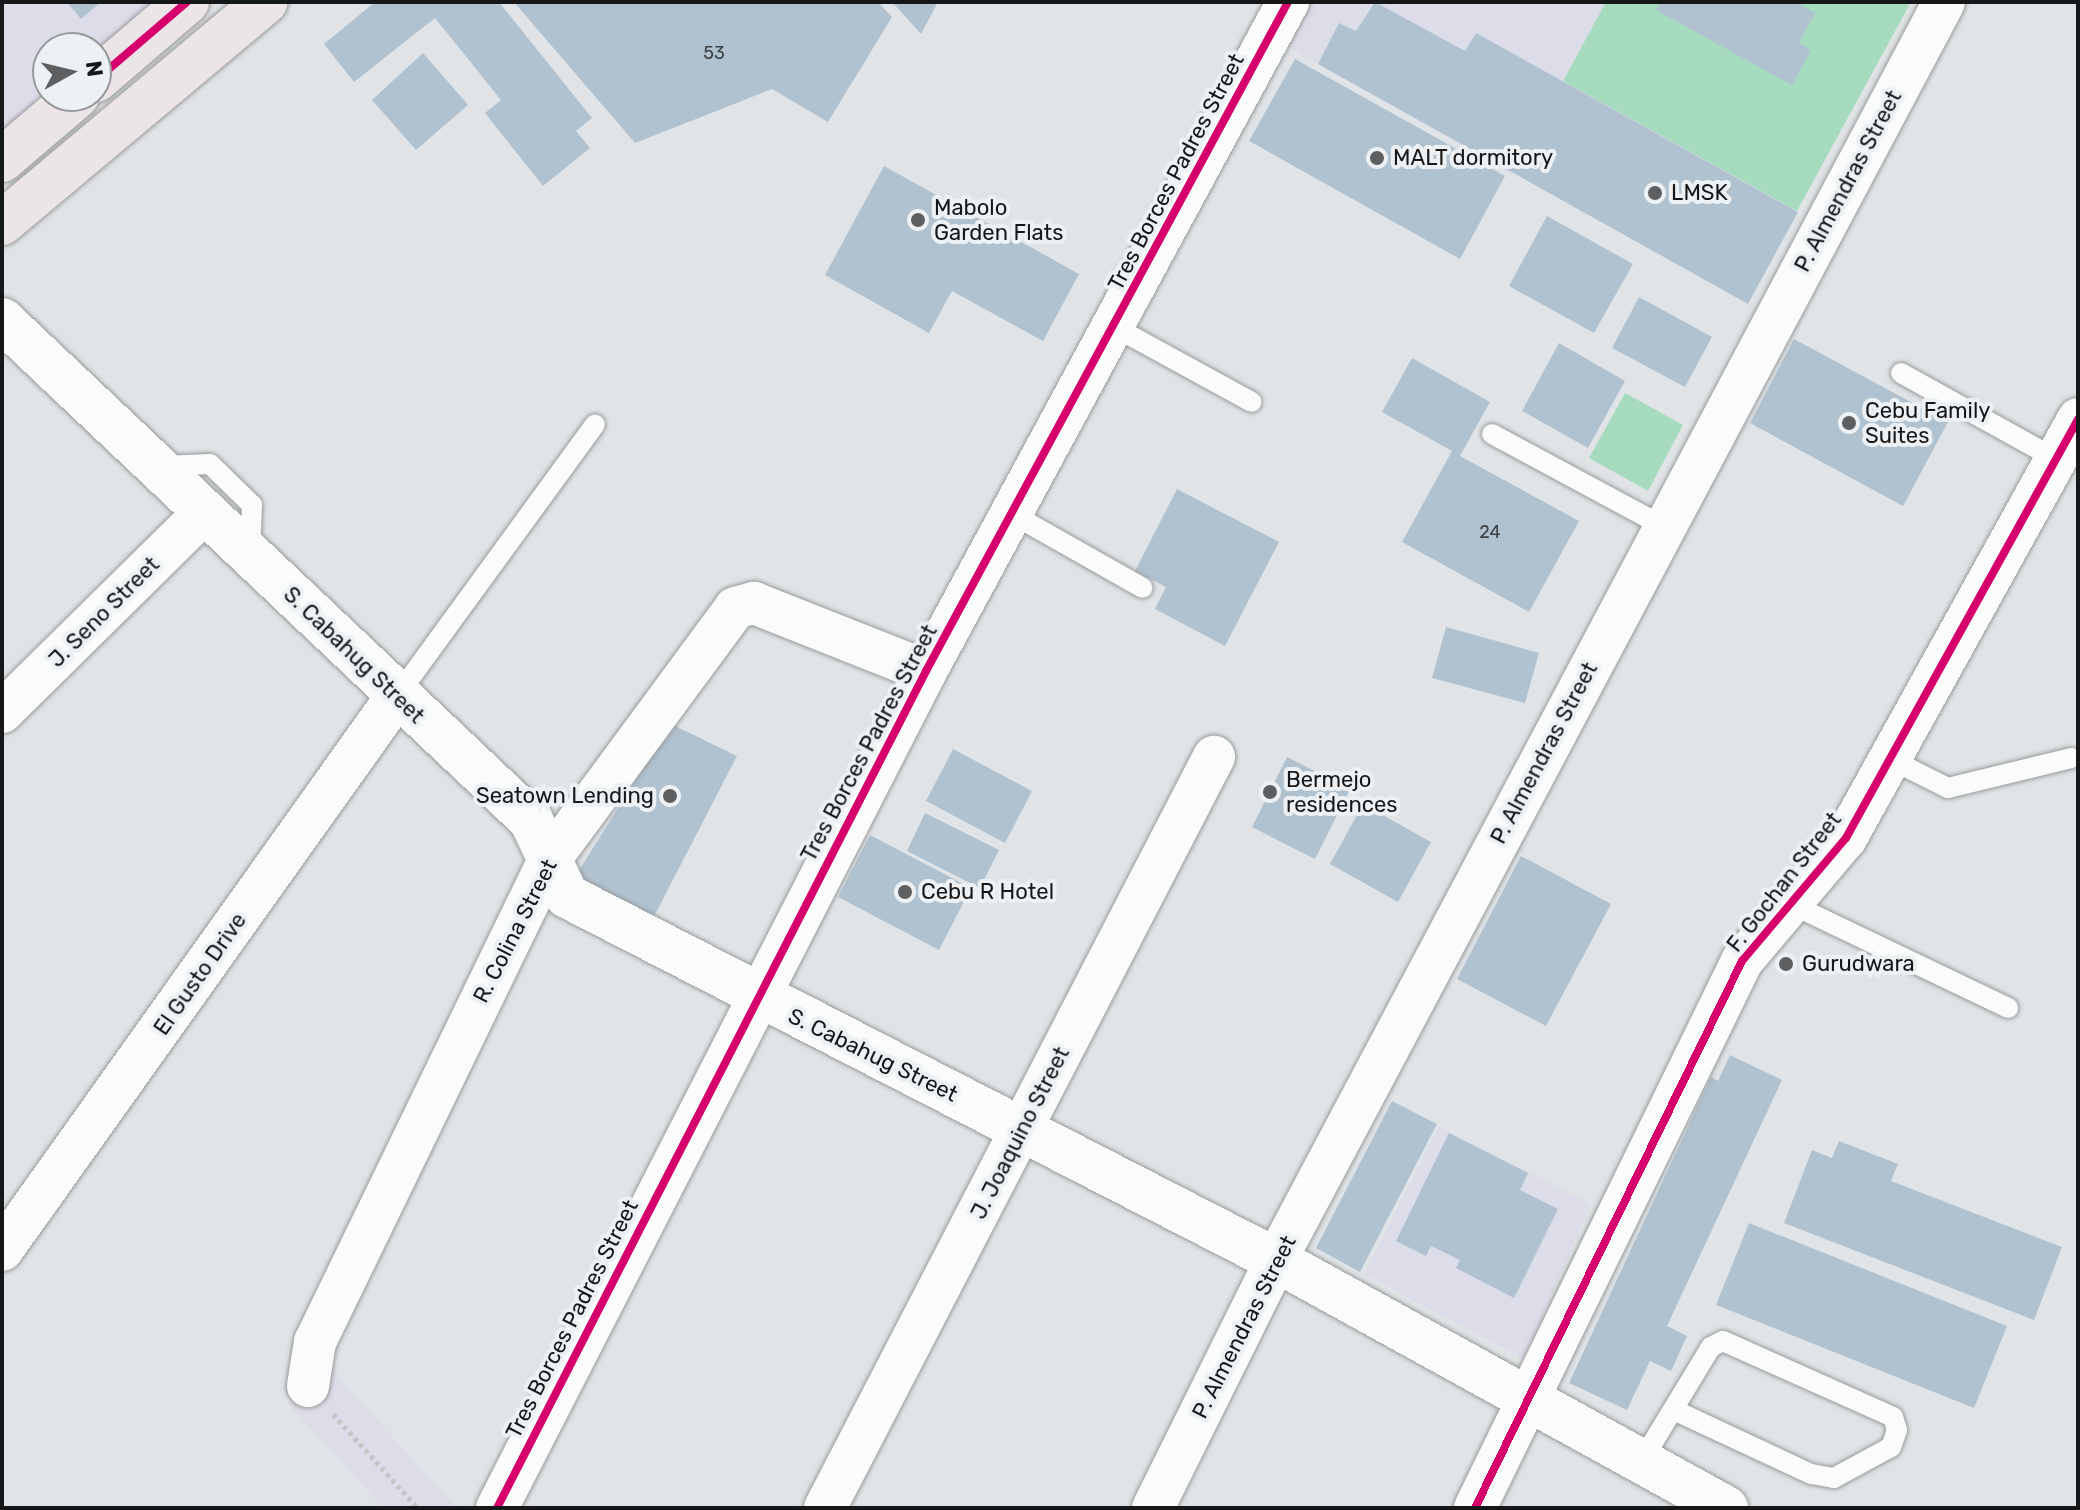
<!DOCTYPE html>
<html>
<head>
<meta charset="utf-8">
<style>
  body { margin:0 }
  #map { position:relative; width:2080px; height:1510px; overflow:hidden; background:#e1e4e6; font-family:Rubik,sans-serif }
  div>[style] { position:absolute }
  [style*='--x'] { left:calc(var(--x)*1px); top:calc(var(--y)*1px); width:calc(var(--w)*1px); rotate:calc(var(--a)*1deg) }
  .commercial>* { inset:0; background:#dddce9 }
  .green>* { inset:0; background:#a7dbc0 }
  .building>* { inset:0; background:#b0c2d0 }
  .path>* { height:5px; margin-top:-2.5px; transform-origin:0; background:repeating-linear-gradient(90deg,#c4c5c5 0 4px,transparent 0 8px) }
  .roads { filter:drop-shadow(0 0 2px #999b9c) drop-shadow(0 0 2px #999b9c) }
  .service>* { height:20px; margin:-10px; padding:0 10px; transform-origin:10px; border-radius:10px; background:#fafbfb }
  .minor>* { height:42px; margin:-21px; padding:0 21px; transform-origin:21px; border-radius:21px; background:#fafbfb }
  .tertiary>* { height:44px; margin:-22px; padding:0 22px; transform-origin:22px; border-radius:22px; background:#fafbfb }
  .primary>* { height:44px; margin:-22px; padding:0 22px; transform-origin:22px; border-radius:22px; background:#ece5e8 }
  .cycleway>* { height:8px; margin:-4px; padding:0 4px; transform-origin:4px; border-radius:4px; background:#d6006c }
  .dots>* { width:22px; height:22px; translate:-50% -50%; box-sizing:border-box; border:4px solid #edf1f4; border-radius:50% }
  span { translate:-50% -50%; white-space:nowrap; text-align:center; line-height:1.15; -webkit-text-stroke:8px #edf1f4; paint-order:stroke }
  .number-label { font-size:18px; color:#3c4246 }
  .number-label span { -webkit-text-stroke-width:0 }
  .poi-label { font-size:22px; color:#161718 }
  .left { translate:0 -50%; text-align:left }
  .right { translate:-100% -50%; text-align:right }
  .street-label { font-size:22px; color:#161718 }
  .frame { position:absolute; inset:0; border:4px solid #161718; pointer-events:none }
  .north { position:absolute; left:32px; top:32px; width:80px; height:80px; box-sizing:border-box; background:#edf1f4; border:2px solid #979a9c; border-radius:50%; rotate:82deg; font-size:22px; font-weight:700; line-height:32px; text-align:center; color:#161718 }
  .north::after { content:''; display:block; margin:auto; width:28px; height:36px; background:#5d5f60; clip-path:polygon(50% 0,100% 100%,50% 72%,0 100%) }
</style>
</head>
<body>
<div id="map">
  <div class="commercial">
    <i style="clip-path:polygon(2px 2px,155px 2px,96px 56px,96px 48px,48px 48px,48px 96px,19px 127px,2px 120px)"></i>
    <i style="clip-path:polygon(1312px 2px,1606px 2px,1512px 174px,1288px 47px)"></i>
    <i style="clip-path:polygon(1439px 1127px,1591px 1204px,1523px 1359px,1364px 1274px)"></i>
    <i style="clip-path:polygon(329px 1367px,457px 1508px,383px 1508px,289px 1404px)"></i>
  </div>
  <div class="green">
    <i style="clip-path:polygon(1606px 2px,1911px 2px,1797px 211px,1563px 81px)"></i>
    <i style="clip-path:polygon(1625px 393px,1683px 425px,1648px 491px,1589px 458px)"></i>
  </div>
  <div class="building">
    <i style="clip-path:polygon(67px 2px,101px 2px,81px 19px)"></i>
    <i style="clip-path:polygon(375px 2px,499px 2px,592px 118px,576px 131px,590px 148px,543px 186px,485px 113px,501px 100px,435px 18px,354px 82px,324px 44px)"></i>
    <i style="clip-path:polygon(514px 2px,878px 2px,892px 17px,828px 122px,772px 89px,635px 143px)"></i>
    <i style="clip-path:polygon(892px 2px,938px 2px,921px 34px)"></i>
    <i style="clip-path:polygon(1375px 2px,1465px 51px,1476px 33px,1798px 212px,1748px 304px,1318px 64px,1339px 23px,1356px 31px)"></i>
    <i style="clip-path:polygon(1660px 2px,1795px 2px,1815px 13px,1799px 43px,1811px 50px,1792px 85px,1656px 10px)"></i>
    <i style="clip-path:polygon(423px 53px,468px 105px,416px 150px,372px 100px)"></i>
    <i style="clip-path:polygon(1295px 59px,1505px 176px,1460px 259px,1249px 141px)"></i>
    <i style="clip-path:polygon(884px 166px,1079px 274px,1043px 341px,952px 291px,929px 333px,825px 275px)"></i>
    <i style="clip-path:polygon(1547px 216px,1633px 264px,1594px 333px,1509px 286px)"></i>
    <i style="clip-path:polygon(1639px 297px,1712px 337px,1685px 387px,1612px 348px)"></i>
    <i style="clip-path:polygon(1794px 339px,1948px 422px,1903px 506px,1750px 423px)"></i>
    <i style="clip-path:polygon(1559px 343px,1625px 381px,1588px 448px,1522px 411px)"></i>
    <i style="clip-path:polygon(1412px 358px,1490px 402px,1460px 456px,1579px 521px,1529px 612px,1402px 542px,1452px 451px,1382px 412px)"></i>
    <i style="clip-path:polygon(1177px 489px,1279px 542px,1225px 646px,1155px 609px,1166px 587px,1135px 571px)"></i>
    <i style="clip-path:polygon(1446px 627px,1539px 653px,1525px 703px,1432px 678px)"></i>
    <i style="clip-path:polygon(671px 724px,737px 756px,649px 926px,571px 883px)"></i>
    <i style="clip-path:polygon(953px 749px,1032px 791px,1005px 843px,926px 801px)"></i>
    <i style="clip-path:polygon(1287px 757px,1350px 789px,1315px 859px,1252px 827px)"></i>
    <i style="clip-path:polygon(1363px 804px,1431px 842px,1398px 902px,1330px 864px)"></i>
    <i style="clip-path:polygon(925px 813px,999px 850px,980px 888px,907px 851px)"></i>
    <i style="clip-path:polygon(870px 835px,971px 888px,939px 950px,838px 897px)"></i>
    <i style="clip-path:polygon(1521px 856px,1611px 904px,1546px 1026px,1457px 979px)"></i>
    <i style="clip-path:polygon(1730px 1055px,1782px 1080px,1667px 1326px,1687px 1336px,1671px 1371px,1650px 1361px,1627px 1410px,1569px 1383px,1711px 1077px,1718px 1081px)"></i>
    <i style="clip-path:polygon(1392px 1101px,1437px 1124px,1360px 1272px,1316px 1248px)"></i>
    <i style="clip-path:polygon(1449px 1133px,1528px 1173px,1520px 1190px,1558px 1209px,1514px 1298px,1456px 1268px,1460px 1260px,1431px 1246px,1426px 1256px,1396px 1241px)"></i>
    <i style="clip-path:polygon(1839px 1141px,1898px 1164px,1891px 1181px,2062px 1247px,2034px 1320px,1784px 1223px,1812px 1150px,1832px 1158px)"></i>
    <i style="clip-path:polygon(1749px 1223px,2007px 1326px,1974px 1408px,1716px 1305px)"></i>
  </div>
  <div class="path">
    <i style="--x:333;--y:1414;--w:127;--a:47.9"></i>
  </div>
  <div class="roads">
    <div class="service">
      <i style="--x:1113;--y:326;--w:158;--a:28.7"></i>
      <i style="--x:1901;--y:373;--w:177;--a:29"></i>
      <i style="--x:1492;--y:434;--w:194;--a:28.3"></i>
      <i style="--x:163;--y:466;--w:47;--a:-2.4"></i>
      <i style="--x:210;--y:464;--w:59;--a:44.3"></i>
      <i style="--x:252;--y:505;--w:46;--a:92.5"></i>
      <i style="--x:1012;--y:514;--w:150;--a:29.5"></i>
      <i style="--x:397;--y:696;--w:336;--a:-53.9"></i>
      <i style="--x:1890;--y:759;--w:65;--a:26.6"></i>
      <i style="--x:1948;--y:788;--w:127;--a:-13.7"></i>
      <i style="--x:1789;--y:903;--w:243;--a:25.6"></i>
      <i style="--x:1641;--y:1462;--w:135;--a:-58.7"></i>
      <i style="--x:1711;--y:1347;--w:13;--a:-27"></i>
      <i style="--x:1723;--y:1341;--w:186;--a:24.1"></i>
      <i style="--x:1893;--y:1417;--w:14;--a:73"></i>
      <i style="--x:1897;--y:1430;--w:18;--a:109"></i>
      <i style="--x:1891;--y:1447;--w:65;--a:151.5"></i>
      <i style="--x:1834;--y:1478;--w:23;--a:-170"></i>
      <i style="--x:1811;--y:1474;--w:151;--a:-155"></i>
    </div>
    <div class="minor">
      <i style="--x:2;--y:712;--w:285;--a:-44.6"></i>
      <i style="--x:2;--y:1250;--w:680;--a:-54.51"></i>
      <i style="--x:308;--y:1386;--w:45;--a:-81"></i>
      <i style="--x:315;--y:1342;--w:534;--a:-64.11"></i>
      <i style="--x:548;--y:862;--w:315;--a:-53.6"></i>
      <i style="--x:735;--y:608;--w:20;--a:-15"></i>
      <i style="--x:754;--y:603;--w:185;--a:21.6"></i>
      <i style="--x:497;--y:1508;--w:941;--a:-62.86"></i>
      <i style="--x:926;--y:671;--w:761;--a:-61.58"></i>
      <i style="--x:825;--y:1508;--w:846;--a:-62.62"></i>
      <i style="--x:1153;--y:1508;--w:277;--a:-63.6"></i>
      <i style="--x:1276;--y:1260;--w:1424;--a:-62.03"></i>
      <i style="--x:1475;--y:1508;--w:609;--a:-63.98"></i>
      <i style="--x:1742;--y:961;--w:161;--a:-49.8"></i>
      <i style="--x:1846;--y:838;--w:479;--a:-61"></i>
    </div>
    <div class="tertiary">
      <i style="--x:2;--y:320;--w:728;--a:43.39"></i>
      <i style="--x:531;--y:820;--w:84;--a:64.7"></i>
      <i style="--x:567;--y:896;--w:797;--a:27.18"></i>
      <i style="--x:1276;--y:1260;--w:514;--a:28.86"></i>
    </div>
    <div class="primary">
      <i style="--x:96;--y:80;--w:120;--a:-40.6"></i>
      <i style="--x:2;--y:160;--w:99;--a:-40.5"></i>
      <i style="--x:2;--y:223;--w:344;--a:-40"></i>
    </div>
  </div>
  <div class="cycleway">
    <i style="--x:96;--y:80;--w:120;--a:-40.6"></i>
    <i style="--x:497;--y:1508;--w:941;--a:-62.86"></i>
    <i style="--x:926;--y:671;--w:761;--a:-61.58"></i>
    <i style="--x:1475;--y:1508;--w:609;--a:-63.98"></i>
    <i style="--x:1742;--y:961;--w:161;--a:-49.8"></i>
    <i style="--x:1846;--y:838;--w:479;--a:-61"></i>
  </div>
  <div class="dots">
    <i style="left:1377px;top:158px;background:#5d5f60"></i>
    <i style="left:1655px;top:193px;background:#5d5f60"></i>
    <i style="left:918px;top:220px;background:#5d5f60"></i>
    <i style="left:1849px;top:423px;background:#5d5f60"></i>
    <i style="left:1270px;top:792px;background:#5d5f60"></i>
    <i style="left:670px;top:796px;background:#5d5f60"></i>
    <i style="left:905px;top:892px;background:#5d5f60"></i>
    <i style="left:1786px;top:964px;background:#5d5f60"></i>
  </div>
  <div class="number-label">
    <span style="left:714px;top:53px">53</span>
    <span style="left:1490px;top:532px">24</span>
  </div>
  <div class="poi-label">
    <span class="left" style="left:1393px;top:158px">MALT dormitory</span>
    <span class="left" style="left:1671px;top:193px">LMSK</span>
    <span class="left" style="left:934px;top:220px">Mabolo<br>Garden Flats</span>
    <span class="left" style="left:1865px;top:423px">Cebu Family<br>Suites</span>
    <span class="left" style="left:1286px;top:792px">Bermejo<br>residences</span>
    <span class="right" style="left:654px;top:796px">Seatown Lending</span>
    <span class="left" style="left:921px;top:892px">Cebu R Hotel</span>
    <span class="left" style="left:1802px;top:964px">Gurudwara</span>
  </div>
  <div class="street-label">
    <span style="left:1176px;top:172px;rotate:-62deg">Tres Borces Padres Street</span>
    <span style="left:1848px;top:181px;rotate:-62deg">P. Almendras Street</span>
    <span style="left:104px;top:612px;rotate:-45deg">J. Seno Street</span>
    <span style="left:354px;top:655px;rotate:44deg">S. Cabahug Street</span>
    <span style="left:869px;top:743px;rotate:-62deg">Tres Borces Padres Street</span>
    <span style="left:1544px;top:753px;rotate:-62deg">P. Almendras Street</span>
    <span style="left:1784px;top:882px;rotate:-52deg">F. Gochan Street</span>
    <span style="left:515px;top:931px;rotate:-63deg">R. Colina Street</span>
    <span style="left:200px;top:974px;rotate:-55deg">El Gusto Drive</span>
    <span style="left:873px;top:1055px;rotate:26deg">S. Cabahug Street</span>
    <span style="left:1020px;top:1133px;rotate:-63deg">J. Joaquino Street</span>
    <span style="left:572px;top:1319px;rotate:-63deg">Tres Borces Padres Street</span>
    <span style="left:1244px;top:1327px;rotate:-63deg">P. Almendras Street</span>
  </div>
  <div class="frame"></div>
  <div class="north">N</div>
</div>
</body>
</html>
